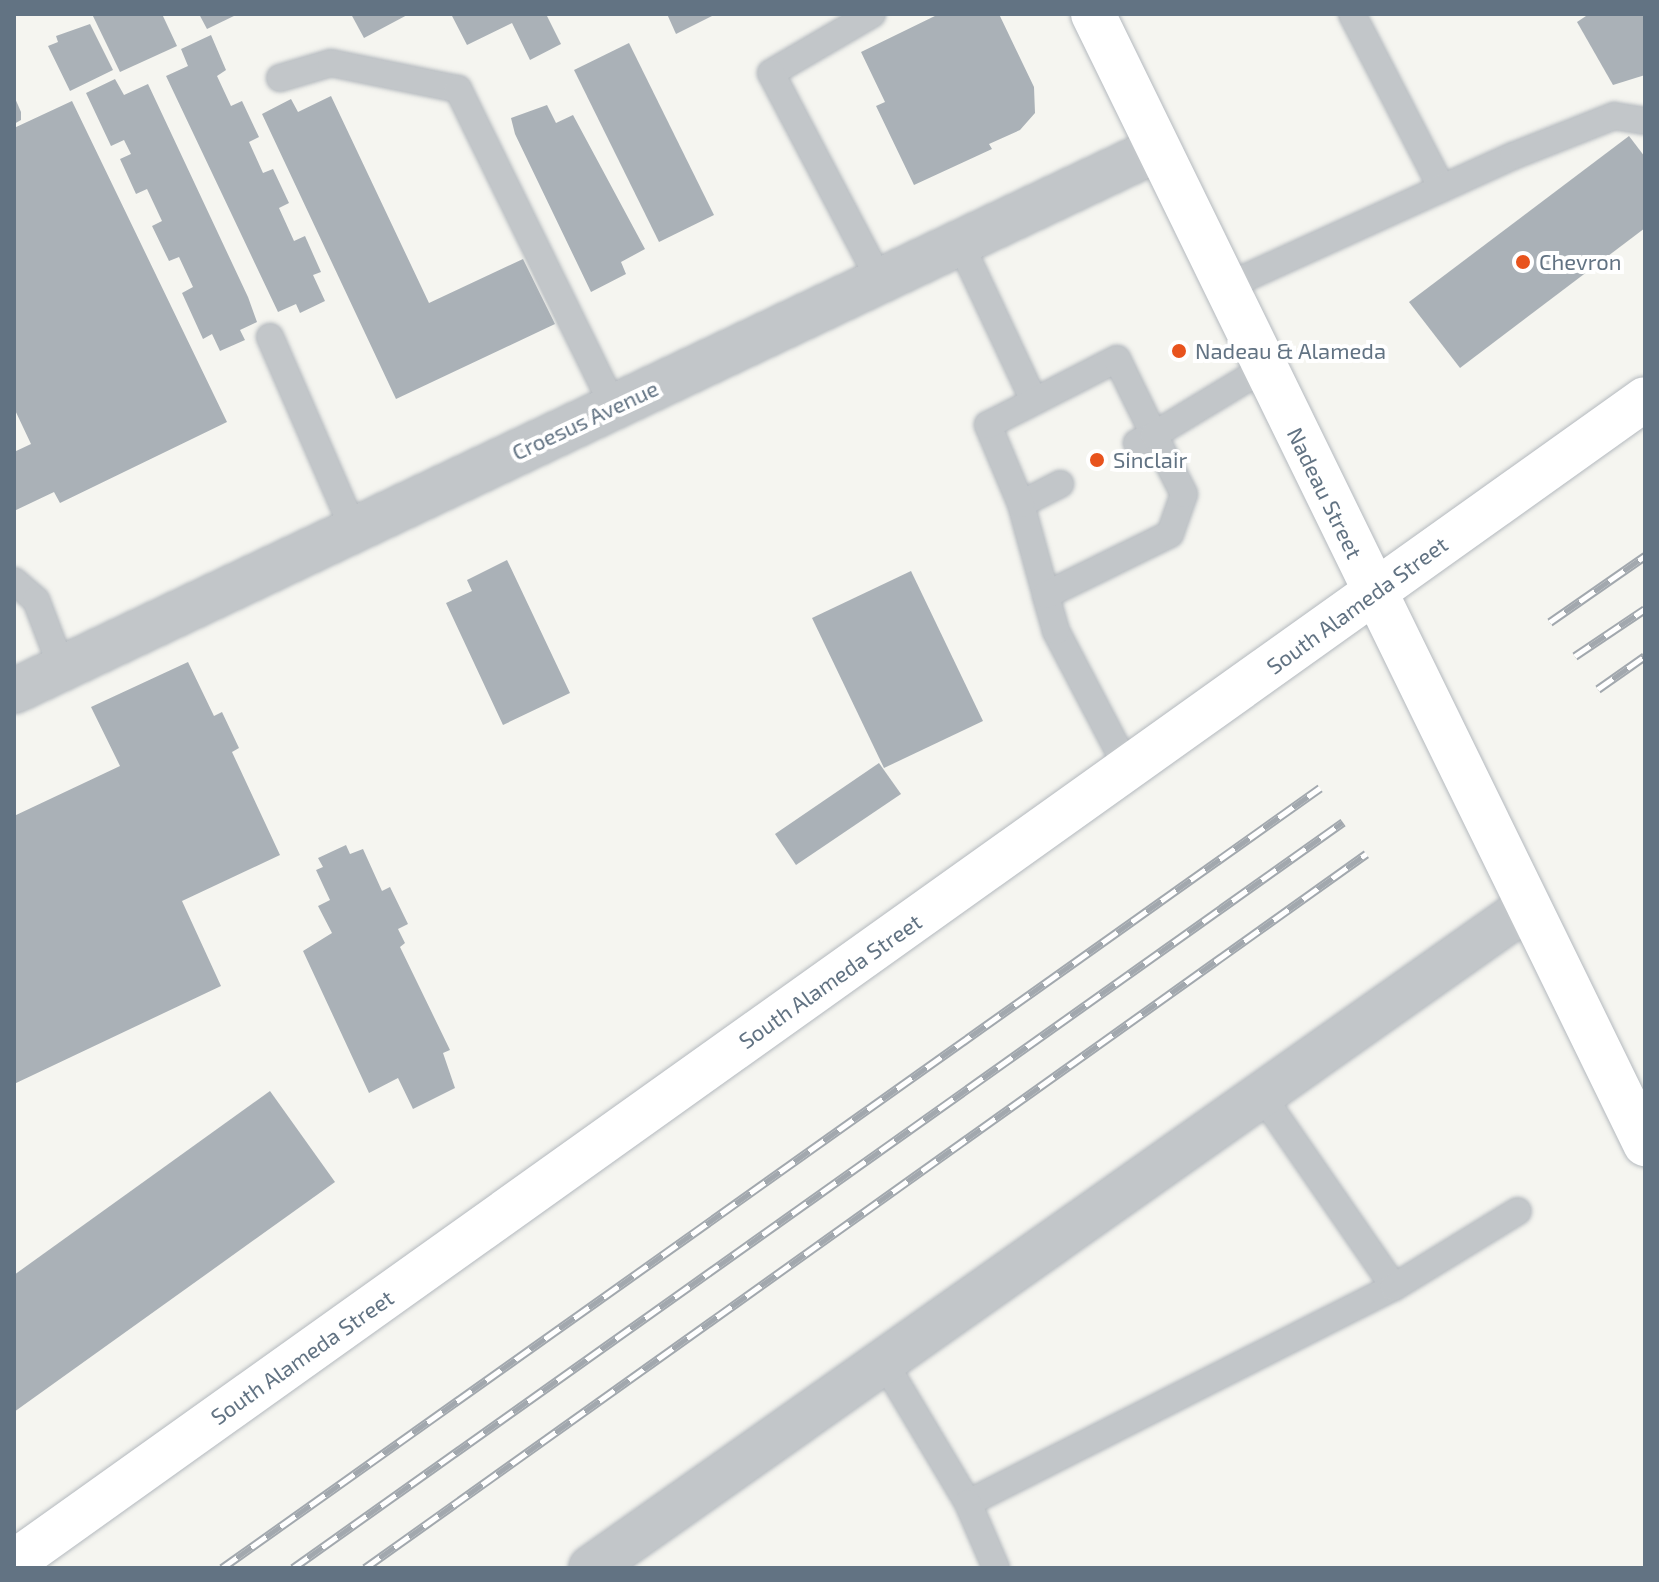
<!DOCTYPE html>
<html>
<head>
<meta charset="utf-8">
<style>
  body { margin:0 }
  #map { position:relative; width:1659px; height:1582px; overflow:hidden; background:#f5f5f0; font-family:"Exo 2",sans-serif }
  div>[style] { position:absolute }
  [style*='--x'] { left:calc(var(--x)*1px); top:calc(var(--y)*1px); width:calc(var(--w)*1px); rotate:calc(var(--a)*1deg) }
  .building>* { inset:0; background:#aab1b7 }
  .roads { filter:drop-shadow(0 0 2px #b4b9be) drop-shadow(0 0 2px #b4b9be) }
  .lane>* { height:26px; margin:-13px; padding:0 13px; transform-origin:13px; border-radius:13px; background:#c2c6c9 }
  .street>* { height:44px; margin:-22px; padding:0 22px; transform-origin:22px; border-radius:22px; background:#c2c6c9 }
  .secondary>* { height:44px; margin:-22px; padding:0 22px; transform-origin:22px; border-radius:22px; background:#fff }
  .primary>* { height:44px; margin:-22px; padding:0 22px; transform-origin:22px; border-radius:22px; background:#fff }
  .rail>* { height:9px; margin-top:-4.5px; transform-origin:0; background:repeating-linear-gradient(90deg,#fff 0 18px,#a2a8ae 0 36px); box-sizing:border-box; border-block:2px solid #a2a8ae }
  .dots>* { width:22px; height:22px; translate:-50% -50%; box-sizing:border-box; border:4px solid #fff; border-radius:50% }
  span { translate:-50% -50%; white-space:nowrap; text-align:center; line-height:1.15; -webkit-text-stroke:8px #fff; paint-order:stroke }
  .poi-label { font-size:22px; color:#627383 }
  .left { translate:0 -50%; text-align:left }
  .street-label { font-size:22px; color:#627383 }
  .frame { position:absolute; inset:0; border:16px solid #627383; pointer-events:none }
</style>
</head>
<body>
<div id="map">
  <div class="building">
    <i style="clip-path:polygon(92px 14px,162px 14px,177px 46px,120px 72px)"></i>
    <i style="clip-path:polygon(199px 14px,238px 14px,207px 29px)"></i>
    <i style="clip-path:polygon(351px 14px,409px 14px,364px 38px)"></i>
    <i style="clip-path:polygon(451px 14px,546px 14px,561px 44px,530px 60px,512px 23px,467px 45px)"></i>
    <i style="clip-path:polygon(667px 14px,716px 14px,676px 34px)"></i>
    <i style="clip-path:polygon(939px 14px,999px 14px,1034px 87px,1035px 113px,1020px 130px,989px 144px,992px 149px,914px 185px,876px 106px,885px 102px,861px 52px)"></i>
    <i style="clip-path:polygon(1589px 14px,1645px 14px,1645px 75px,1613px 85px,1577px 22px)"></i>
    <i style="clip-path:polygon(90px 24px,113px 70px,70px 91px,48px 46px,58px 42px,56px 36px)"></i>
    <i style="clip-path:polygon(211px 35px,226px 70px,217px 76px,231px 106px,242px 101px,259px 137px,249px 142px,263px 173px,273px 169px,289px 203px,279px 208px,294px 241px,305px 236px,321px 272px,313px 275px,325px 301px,300px 313px,296px 304px,278px 312px,166px 76px,188px 66px,181px 49px)"></i>
    <i style="clip-path:polygon(629px 43px,714px 215px,659px 242px,574px 70px)"></i>
    <i style="clip-path:polygon(115px 79px,124px 95px,148px 84px,248px 297px,257px 322px,240px 330px,245px 340px,220px 351px,212px 334px,203px 339px,182px 293px,193px 287px,179px 257px,169px 261px,152px 226px,162px 221px,147px 189px,136px 194px,120px 159px,131px 154px,124px 140px,111px 146px,86px 93px)"></i>
    <i style="clip-path:polygon(14px 96px,21px 112px,21px 120px,14px 124px)"></i>
    <i style="clip-path:polygon(331px 96px,429px 303px,523px 259px,555px 324px,396px 399px,262px 114px,291px 99px,298px 112px)"></i>
    <i style="clip-path:polygon(72px 101px,227px 422px,60px 503px,54px 492px,14px 511px,14px 452px,31px 444px,14px 408px,14px 128px)"></i>
    <i style="clip-path:polygon(547px 105px,556px 123px,573px 115px,645px 249px,621px 262px,626px 274px,591px 292px,515px 134px,511px 118px)"></i>
    <i style="clip-path:polygon(1629px 136px,1645px 157px,1645px 228px,1460px 368px,1409px 302px)"></i>
    <i style="clip-path:polygon(507px 560px,570px 693px,503px 725px,446px 603px,472px 591px,467px 580px)"></i>
    <i style="clip-path:polygon(911px 571px,983px 721px,884px 768px,812px 618px)"></i>
    <i style="clip-path:polygon(188px 662px,214px 716px,222px 712px,239px 748px,232px 752px,280px 855px,182px 901px,221px 986px,14px 1084px,14px 816px,120px 766px,91px 707px)"></i>
    <i style="clip-path:polygon(879px 763px,901px 794px,796px 865px,775px 834px)"></i>
    <i style="clip-path:polygon(346px 845px,350px 854px,363px 849px,382px 891px,390px 887px,408px 924px,398px 929px,405px 943px,400px 947px,450px 1050px,443px 1053px,455px 1088px,413px 1109px,398px 1078px,369px 1093px,303px 951px,332px 933px,318px 906px,330px 900px,316px 870px,323px 867px,318px 858px)"></i>
    <i style="clip-path:polygon(270px 1091px,335px 1182px,14px 1412px,14px 1275px)"></i>
  </div>
  <div class="roads">
    <div class="lane">
      <i style="--x:872;--y:14;--w:117;--a:149.7"></i>
      <i style="--x:771;--y:73;--w:235;--a:62.3"></i>
      <i style="--x:1352;--y:14;--w:196;--a:62.7"></i>
      <i style="--x:280;--y:78;--w:53;--a:-16.4"></i>
      <i style="--x:331;--y:63;--w:130;--a:11.6"></i>
      <i style="--x:458;--y:89;--w:354;--a:63.9"></i>
      <i style="--x:960;--y:243;--w:174;--a:64.9"></i>
      <i style="--x:1223;--y:288;--w:319;--a:-24.5"></i>
      <i style="--x:1513;--y:156;--w:109;--a:-21.6"></i>
      <i style="--x:1614;--y:116;--w:31;--a:9"></i>
      <i style="--x:270;--y:337;--w:210;--a:66.5"></i>
      <i style="--x:1021;--y:504;--w:44;--a:-27.1"></i>
      <i style="--x:14;--y:581;--w:29;--a:41"></i>
      <i style="--x:36;--y:600;--w:73;--a:69.1"></i>
      <i style="--x:1046;--y:595;--w:94;--a:-105.4"></i>
      <i style="--x:1021;--y:504;--w:86;--a:-112.7"></i>
      <i style="--x:988;--y:425;--w:145;--a:-27.1"></i>
      <i style="--x:1117;--y:359;--w:85;--a:64"></i>
      <i style="--x:1154;--y:435;--w:19;--a:155"></i>
      <i style="--x:1128;--y:769;--w:156;--a:-117.6"></i>
      <i style="--x:1056;--y:631;--w:37;--a:-106"></i>
      <i style="--x:1046;--y:595;--w:138;--a:-26.2"></i>
      <i style="--x:1170;--y:534;--w:42;--a:-70.7"></i>
      <i style="--x:1184;--y:494;--w:66;--a:-117"></i>
      <i style="--x:1154;--y:435;--w:127;--a:-31.2"></i>
      <i style="--x:1261;--y:1094;--w:234;--a:55.4"></i>
      <i style="--x:884;--y:1362;--w:164;--a:59.2"></i>
      <i style="--x:968;--y:1503;--w:478;--a:-26.9"></i>
      <i style="--x:1394;--y:1287;--w:145;--a:-31.5"></i>
      <i style="--x:968;--y:1503;--w:71;--a:66.7"></i>
    </div>
    <div class="street">
      <i style="--x:14;--y:691;--w:1264;--a:-25.35"></i>
      <i style="--x:591;--y:1568;--w:1148;--a:-35.21"></i>
    </div>
    <div class="secondary">
      <i style="--x:1093;--y:14;--w:1258;--a:63.96"></i>
    </div>
    <div class="primary">
      <i style="--x:14;--y:1562;--w:2003;--a:-35.49"></i>
    </div>
  </div>
  <div class="rail">
    <i style="--x:1550;--y:622;--w:116;--a:-34.8"></i>
    <i style="--x:1575;--y:656;--w:84;--a:-33.9"></i>
    <i style="--x:1598;--y:689;--w:57;--a:-35.1"></i>
    <i style="--x:222;--y:1568;--w:1347;--a:-35.39"></i>
    <i style="--x:293;--y:1568;--w:1288;--a:-35.39"></i>
    <i style="--x:365;--y:1568;--w:1230;--a:-35.5"></i>
  </div>
  <div class="dots">
    <i style="left:1523px;top:262px;background:#e8531d"></i>
    <i style="left:1179px;top:351px;background:#e8531d"></i>
    <i style="left:1097px;top:460px;background:#e8531d"></i>
  </div>
  <div class="poi-label">
    <span class="left" style="left:1539px;top:262px">Chevron</span>
    <span class="left" style="left:1195px;top:351px">Nadeau &amp; Alameda</span>
    <span class="left" style="left:1113px;top:460px">Sinclair</span>
  </div>
  <div class="street-label">
    <span style="left:585px;top:420px;rotate:-25deg">Croesus Avenue</span>
    <span style="left:1325px;top:493px;rotate:64deg">Nadeau Street</span>
    <span style="left:1357px;top:605px;rotate:-36deg">South Alameda Street</span>
    <span style="left:830px;top:981px;rotate:-35deg">South Alameda Street</span>
    <span style="left:302px;top:1357px;rotate:-35deg">South Alameda Street</span>
  </div>
  <div class="frame"></div>
</div>
</body>
</html>
